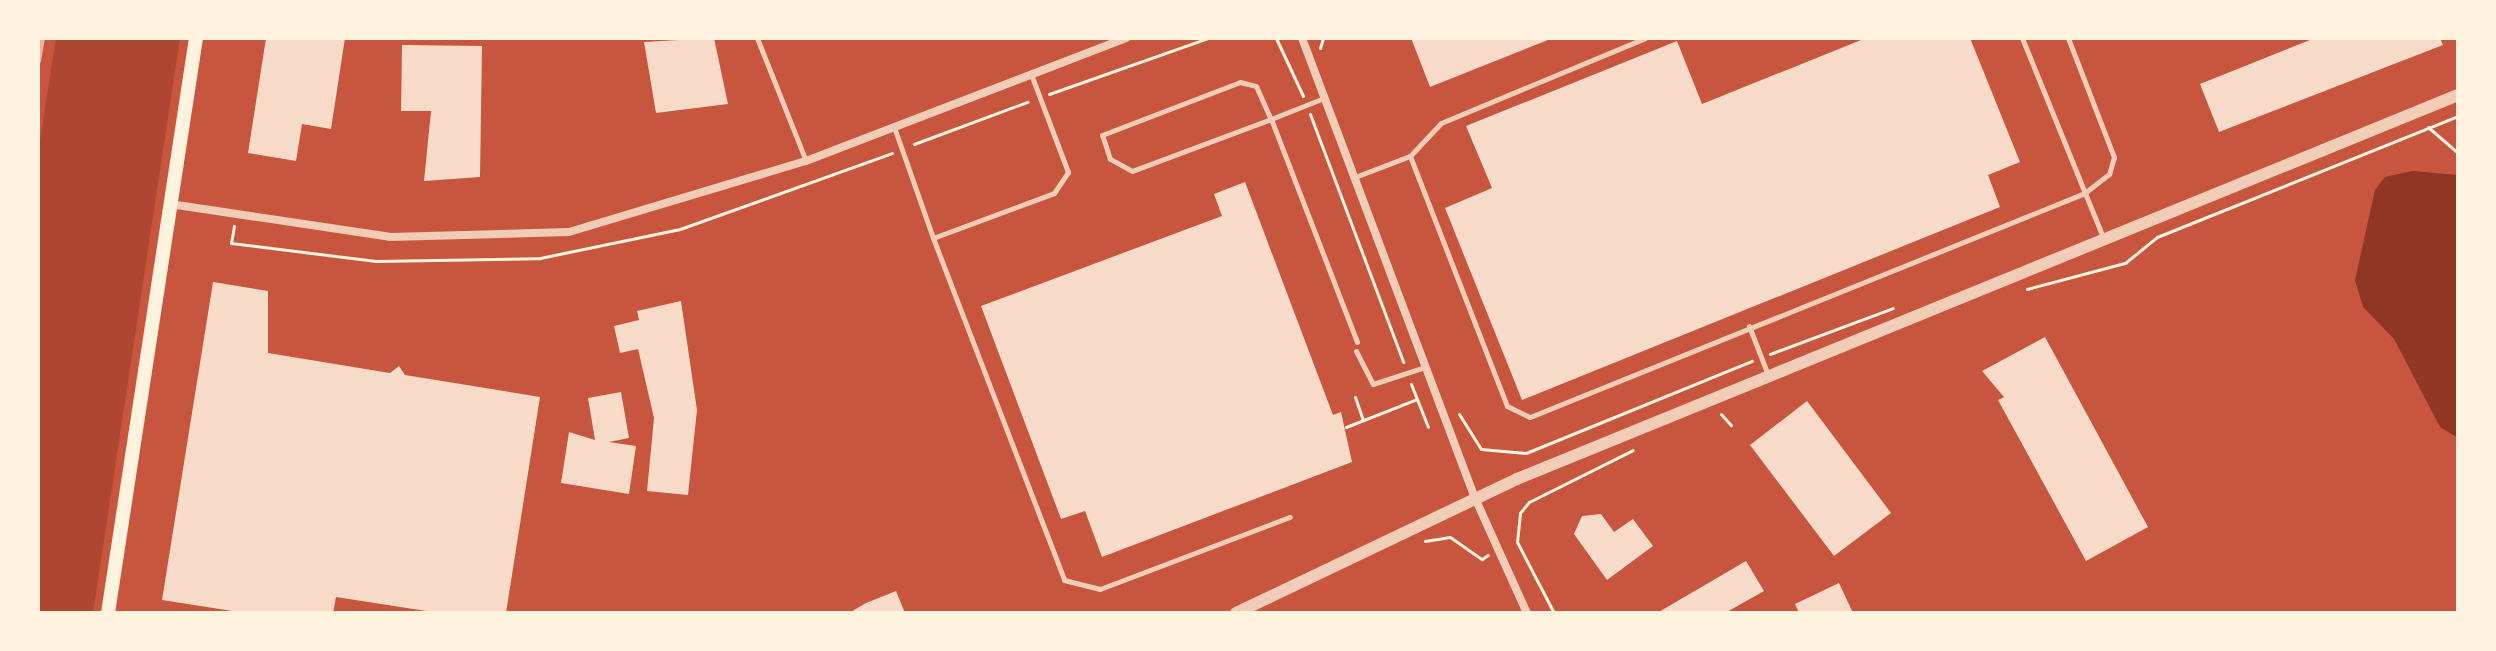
<!DOCTYPE html>
<html>
<head>
<meta charset="utf-8">
<style>
  body { margin:0 }
  #map { position:relative; width:2496px; height:651px; overflow:hidden; background:#c8553d; font-family:Inter,sans-serif }
  div>[style] { position:absolute }
  [style*='--x'] { left:calc(var(--x)*1px); top:calc(var(--y)*1px); width:calc(var(--w)*1px); rotate:calc(var(--a)*1deg) }
  .green>* { inset:0; background:#ae4732 }
  .water>* { inset:0; background:#8f3625 }
  .building>* { inset:0; background:#f7dbc8 }
  .path>* { height:3px; margin:-1.5px; padding:0 1.5px; transform-origin:1.5px; border-radius:1.5px; background:#fff3e0 }
  .service>* { height:5px; margin:-2.5px; padding:0 2.5px; transform-origin:2.5px; border-radius:2.5px; background:#f1ccb7 }
  .minor>* { height:8px; margin:-4px; padding:0 4px; transform-origin:4px; border-radius:4px; background:#f1ccb7 }
  .tertiary>* { height:12px; margin:-6px; padding:0 6px; transform-origin:6px; border-radius:6px; background:#f1ccb7 }
  .primary>* { height:14px; margin:-7px; padding:0 7px; transform-origin:7px; border-radius:7px; background:#fff3e0 }
  .rail>* { height:6px; margin:-3px; padding:0 3px; transform-origin:3px; border-radius:3px; background:#e9b49f }
  span { translate:-50% -50%; white-space:nowrap; text-align:center; line-height:1.15; -webkit-text-stroke:8px #fff3e0; paint-order:stroke }
  .frame { position:absolute; inset:0; border:40px solid #fff3e0; pointer-events:none }
</style>
</head>
<body>
<div id="map">
  <div class="green">
    <i style="clip-path:polygon(56px 38px,180px 38px,93px 613px,38px 613px,38px 153px)"></i>
  </div>
  <div class="water">
    <i style="clip-path:polygon(2413px 171px,2458px 175px,2458px 438px,2440px 427px,2394px 339px,2363px 307px,2355px 280px,2375px 190px,2385px 177px)"></i>
  </div>
  <div class="building">
    <i style="clip-path:polygon(266px 38px,345px 38px,331px 129px,302px 124px,296px 161px,248px 153px)"></i>
    <i style="clip-path:polygon(714px 38px,728px 104px,656px 113px,644px 42px)"></i>
    <i style="clip-path:polygon(1411px 38px,1553px 38px,1430px 87px)"></i>
    <i style="clip-path:polygon(1866px 38px,1970px 38px,2020px 162px,1988px 175px,2000px 207px,1522px 400px,1445px 208px,1492px 188px,1466px 126px,1677px 41px,1702px 104px)"></i>
    <i style="clip-path:polygon(2315px 38px,2440px 38px,2443px 45px,2219px 132px,2200px 84px)"></i>
    <i style="clip-path:polygon(402px 45px,482px 46px,480px 177px,424px 181px,431px 111px,401px 111px)"></i>
    <i style="clip-path:polygon(1245px 182px,1333px 415px,1341px 412px,1352px 462px,1102px 557px,1085px 511px,1061px 519px,981px 306px,1222px 216px,1214px 194px)"></i>
    <i style="clip-path:polygon(213px 282px,268px 291px,268px 353px,390px 373px,399px 366px,405px 375px,540px 397px,506px 613px,439px 613px,336px 597px,333px 613px,245px 613px,162px 600px)"></i>
    <i style="clip-path:polygon(681px 301px,697px 410px,688px 495px,647px 491px,654px 418px,638px 349px,620px 353px,614px 326px,639px 320px,637px 311px)"></i>
    <i style="clip-path:polygon(2045px 337px,2148px 527px,2086px 561px,1998px 400px,2004px 397px,1982px 371px)"></i>
    <i style="clip-path:polygon(621px 392px,629px 438px,609px 442px,636px 446px,629px 494px,561px 483px,569px 432px,595px 440px,588px 398px)"></i>
    <i style="clip-path:polygon(1807px 401px,1891px 513px,1834px 556px,1750px 445px)"></i>
    <i style="clip-path:polygon(1601px 514px,1614px 532px,1633px 519px,1653px 546px,1607px 580px,1574px 534px,1582px 516px)"></i>
    <i style="clip-path:polygon(1746px 561px,1764px 591px,1725px 613px,1657px 613px)"></i>
    <i style="clip-path:polygon(1839px 583px,1853px 613px,1799px 613px,1795px 604px)"></i>
    <i style="clip-path:polygon(896px 591px,905px 613px,849px 613px,866px 603px)"></i>
  </div>
  <div class="path">
    <i style="--x:1276;--y:38;--w:64;--a:65"></i>
    <i style="--x:1320;--y:48;--w:10;--a:-73"></i>
    <i style="--x:1049;--y:94;--w:169;--a:-19.4"></i>
    <i style="--x:1310;--y:114;--w:265;--a:69.4"></i>
    <i style="--x:2428;--y:127;--w:40;--a:41"></i>
    <i style="--x:914;--y:144;--w:121;--a:-20.4"></i>
    <i style="--x:234;--y:226;--w:17;--a:100"></i>
    <i style="--x:231;--y:243;--w:146;--a:7.1"></i>
    <i style="--x:376;--y:261;--w:164;--a:-1"></i>
    <i style="--x:540;--y:258;--w:143;--a:-11.7"></i>
    <i style="--x:680;--y:229;--w:225;--a:-19.7"></i>
    <i style="--x:2027;--y:289;--w:101;--a:-14.9"></i>
    <i style="--x:2125;--y:263;--w:41;--a:-39.1"></i>
    <i style="--x:2157;--y:237;--w:324;--a:-21.9"></i>
    <i style="--x:1770;--y:354;--w:131;--a:-20.5"></i>
    <i style="--x:1411;--y:384;--w:46;--a:68.4"></i>
    <i style="--x:1355;--y:397;--w:24;--a:71"></i>
    <i style="--x:1459;--y:414;--w:41;--a:57.8"></i>
    <i style="--x:1481;--y:449;--w:45;--a:5.1"></i>
    <i style="--x:1526;--y:453;--w:244;--a:-22.2"></i>
    <i style="--x:1721;--y:414;--w:15;--a:48"></i>
    <i style="--x:1346;--y:427;--w:76;--a:-21.5"></i>
    <i style="--x:1425;--y:541;--w:25;--a:-9"></i>
    <i style="--x:1450;--y:537;--w:39;--a:35"></i>
    <i style="--x:1482;--y:559;--w:7;--a:-34"></i>
    <i style="--x:1554;--y:613;--w:80;--a:-117.5"></i>
    <i style="--x:1517;--y:542;--w:29;--a:-84"></i>
    <i style="--x:1520;--y:513;--w:14;--a:-51"></i>
    <i style="--x:1529;--y:502;--w:116;--a:-26.6"></i>
  </div>
  <div class="service">
    <i style="--x:757;--y:38;--w:132;--a:68.3"></i>
    <i style="--x:2068;--y:38;--w:128;--a:68.9"></i>
    <i style="--x:2114;--y:157;--w:18;--a:106"></i>
    <i style="--x:2109;--y:174;--w:31;--a:142"></i>
    <i style="--x:2085;--y:193;--w:48;--a:67.8"></i>
    <i style="--x:1240;--y:82;--w:16;--a:14"></i>
    <i style="--x:1256;--y:86;--w:36;--a:66"></i>
    <i style="--x:1271;--y:119;--w:148;--a:159.5"></i>
    <i style="--x:1132;--y:171;--w:25;--a:-151"></i>
    <i style="--x:1110;--y:159;--w:25;--a:-108"></i>
    <i style="--x:1102;--y:135;--w:148;--a:-21"></i>
    <i style="--x:1324;--y:98;--w:57;--a:158.4"></i>
    <i style="--x:1271;--y:119;--w:239;--a:68.9"></i>
    <i style="--x:894;--y:127;--w:118;--a:70.6"></i>
    <i style="--x:933;--y:238;--w:129;--a:-20.4"></i>
    <i style="--x:1054;--y:193;--w:25;--a:-56"></i>
    <i style="--x:1068;--y:172;--w:105;--a:-110.7"></i>
    <i style="--x:1410;--y:156;--w:268;--a:68.8"></i>
    <i style="--x:1507;--y:406;--w:25;--a:26"></i>
    <i style="--x:1530;--y:417;--w:598;--a:-21.98"></i>
    <i style="--x:2085;--y:193;--w:167;--a:-112.1"></i>
    <i style="--x:1355;--y:177;--w:59;--a:-20.9"></i>
    <i style="--x:1410;--y:156;--w:45;--a:-46.8"></i>
    <i style="--x:1441;--y:123;--w:221;--a:-22.6"></i>
    <i style="--x:933;--y:238;--w:366;--a:69"></i>
    <i style="--x:1064;--y:580;--w:37;--a:14"></i>
    <i style="--x:1100;--y:589;--w:203;--a:-20.8"></i>
    <i style="--x:1749;--y:326;--w:53;--a:68.8"></i>
    <i style="--x:1356;--y:351;--w:37;--a:63"></i>
    <i style="--x:1373;--y:384;--w:55;--a:-18.1"></i>
  </div>
  <div class="minor">
    <i style="--x:1302;--y:38;--w:491;--a:69.4"></i>
    <i style="--x:1475;--y:498;--w:126;--a:65.7"></i>
    <i style="--x:170;--y:204;--w:222;--a:8.5"></i>
    <i style="--x:390;--y:237;--w:179;--a:-1.6"></i>
    <i style="--x:569;--y:232;--w:247;--a:-16.7"></i>
    <i style="--x:806;--y:161;--w:343;--a:-21"></i>
  </div>
  <div class="tertiary">
    <i style="--x:1236;--y:613;--w:311;--a:-25.5"></i>
    <i style="--x:1517;--y:479;--w:1016;--a:-22.2"></i>
  </div>
  <div class="primary">
    <i style="--x:108;--y:613;--w:582;--a:-81.3"></i>
  </div>
  <div class="rail">
    <i style="--x:38;--y:61;--w:23;--a:-80"></i>
  </div>
  <div class="frame"></div>
</div>
</body>
</html>
